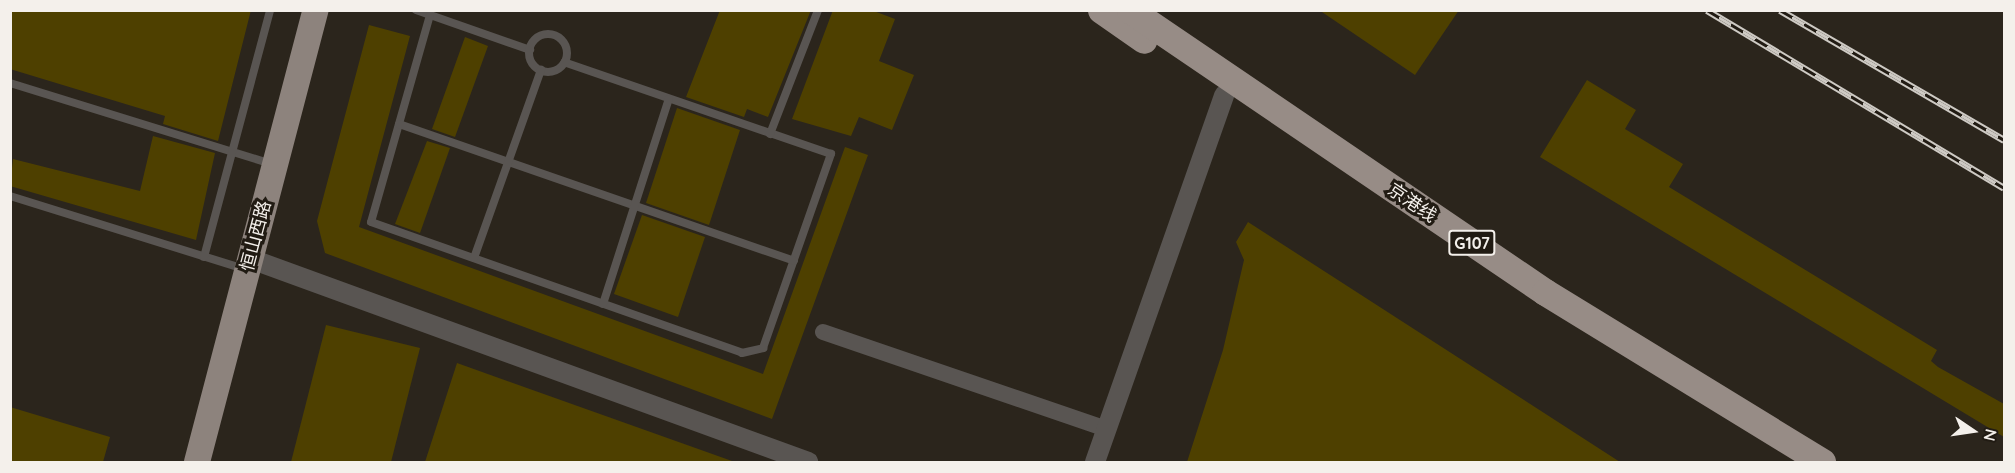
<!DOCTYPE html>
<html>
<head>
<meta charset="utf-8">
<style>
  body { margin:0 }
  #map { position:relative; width:2015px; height:473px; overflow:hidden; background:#2b251c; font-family:Quicksand,"Noto Sans SC",sans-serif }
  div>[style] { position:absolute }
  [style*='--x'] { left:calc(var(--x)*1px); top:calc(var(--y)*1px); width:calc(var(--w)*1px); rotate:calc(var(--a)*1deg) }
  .building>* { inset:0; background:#4e4000 }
  .service>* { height:8px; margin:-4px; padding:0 4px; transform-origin:4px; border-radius:4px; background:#595552 }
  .service>.ring { margin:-4px; padding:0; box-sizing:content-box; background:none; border:8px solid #595552; border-radius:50% }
  .minor>* { height:16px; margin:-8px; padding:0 8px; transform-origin:8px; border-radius:8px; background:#595552 }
  .tertiary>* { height:20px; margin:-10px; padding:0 10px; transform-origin:10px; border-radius:10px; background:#595552 }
  .primary>* { height:26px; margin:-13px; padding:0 13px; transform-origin:13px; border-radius:13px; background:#8d837d }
  .trunk>* { height:27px; margin:-13.5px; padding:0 13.5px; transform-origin:13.5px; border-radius:13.5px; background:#978c86 }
  .rail>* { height:7px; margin-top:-3.5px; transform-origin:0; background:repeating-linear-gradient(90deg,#211b13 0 14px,#cecac4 0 28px); box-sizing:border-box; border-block:2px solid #cecac4 }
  span { translate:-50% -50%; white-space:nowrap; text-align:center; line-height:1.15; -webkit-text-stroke:6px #211b13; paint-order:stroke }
  .shield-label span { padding:2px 4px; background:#211b13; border:2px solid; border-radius:4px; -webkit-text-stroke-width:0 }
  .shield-label { font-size:16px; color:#f4f0eb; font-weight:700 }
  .street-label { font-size:18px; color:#f4f0eb }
  .frame { position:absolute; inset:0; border:12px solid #f4f0eb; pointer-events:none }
  .north { position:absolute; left:1943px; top:401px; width:60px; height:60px; -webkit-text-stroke:4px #211b13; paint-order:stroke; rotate:103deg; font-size:16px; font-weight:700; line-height:24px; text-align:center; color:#f4f0eb }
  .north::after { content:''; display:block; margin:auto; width:21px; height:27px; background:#f4f0eb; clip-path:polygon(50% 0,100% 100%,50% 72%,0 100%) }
</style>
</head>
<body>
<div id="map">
  <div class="building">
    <i style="clip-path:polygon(10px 10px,251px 10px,218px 141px,163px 124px,165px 116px,10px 69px)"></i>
    <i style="clip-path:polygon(720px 10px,811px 10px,768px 117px,747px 109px,744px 117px,686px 97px)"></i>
    <i style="clip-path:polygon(833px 10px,871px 10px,895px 19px,879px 61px,914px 75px,892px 130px,859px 117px,851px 136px,792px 119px)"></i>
    <i style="clip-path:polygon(1319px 10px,1459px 10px,1415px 75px)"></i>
    <i style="clip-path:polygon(369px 25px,410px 36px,359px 227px,763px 374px,845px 147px,868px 155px,772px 419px,325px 253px,317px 221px)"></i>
    <i style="clip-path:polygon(465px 37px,488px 46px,455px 137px,432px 129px)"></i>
    <i style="clip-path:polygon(1587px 80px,1636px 110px,1625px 129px,1683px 164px,1669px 187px,1937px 350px,1931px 361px,1938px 367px,2004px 404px,2004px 437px,1540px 157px)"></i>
    <i style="clip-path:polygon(677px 108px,740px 130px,709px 225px,646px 203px)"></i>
    <i style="clip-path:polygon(153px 136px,215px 153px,196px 240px,10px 186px,13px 159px,140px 191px)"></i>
    <i style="clip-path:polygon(427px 141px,450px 148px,420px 233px,395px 224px)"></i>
    <i style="clip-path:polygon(642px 215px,705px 237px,678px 317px,614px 294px)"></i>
    <i style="clip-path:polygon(1248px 222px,1620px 462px,1187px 462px,1223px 350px,1244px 260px,1236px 242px)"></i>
    <i style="clip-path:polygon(326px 325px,420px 348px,391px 462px,291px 462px)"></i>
    <i style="clip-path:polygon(457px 363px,732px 461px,731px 462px,425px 462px)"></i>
    <i style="clip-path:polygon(10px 407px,110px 437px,103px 462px,10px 462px)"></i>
  </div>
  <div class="service">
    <i style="--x:416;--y:10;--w:121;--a:19.3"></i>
    <i style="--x:430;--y:15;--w:215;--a:105.9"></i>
    <i style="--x:371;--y:222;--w:393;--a:19.4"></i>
    <i style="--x:742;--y:353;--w:22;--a:-13"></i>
    <i style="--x:763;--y:348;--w:206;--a:-70.7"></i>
    <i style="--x:831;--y:154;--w:282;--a:-161"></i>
    <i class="ring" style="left:529px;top:34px;width:30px;height:30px"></i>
    <i style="--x:10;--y:83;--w:274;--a:17.2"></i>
    <i style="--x:399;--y:124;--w:418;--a:19.1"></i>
    <i style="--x:770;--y:134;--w:133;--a:-68.8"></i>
    <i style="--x:10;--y:196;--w:245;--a:17.3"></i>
    <i style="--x:204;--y:257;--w:256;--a:-75"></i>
    <i style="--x:474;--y:258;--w:200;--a:-70.4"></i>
    <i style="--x:603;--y:304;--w:215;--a:-72.2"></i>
  </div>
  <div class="minor">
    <i style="--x:823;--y:332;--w:300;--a:18.9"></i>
  </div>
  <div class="tertiary">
    <i style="--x:251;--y:259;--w:593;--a:20.02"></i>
    <i style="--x:1095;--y:462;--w:389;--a:-70.6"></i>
  </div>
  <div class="primary">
    <i style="--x:197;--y:462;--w:467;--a:-75.3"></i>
  </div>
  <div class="trunk">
    <i style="--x:1101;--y:10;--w:52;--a:34.9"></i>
    <i style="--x:1130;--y:10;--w:502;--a:34.2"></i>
    <i style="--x:1545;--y:292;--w:325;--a:31.5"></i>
  </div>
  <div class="rail">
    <i style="--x:1707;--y:10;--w:346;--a:30.9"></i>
    <i style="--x:1780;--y:10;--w:259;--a:30.1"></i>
  </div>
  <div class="shield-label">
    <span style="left:1472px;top:243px">G107</span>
  </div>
  <div class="street-label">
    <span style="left:1412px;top:203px;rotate:34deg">京港线</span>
    <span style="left:256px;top:236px;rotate:-75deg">恒山西路</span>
  </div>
  <div class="frame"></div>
  <div class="north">N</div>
</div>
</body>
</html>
